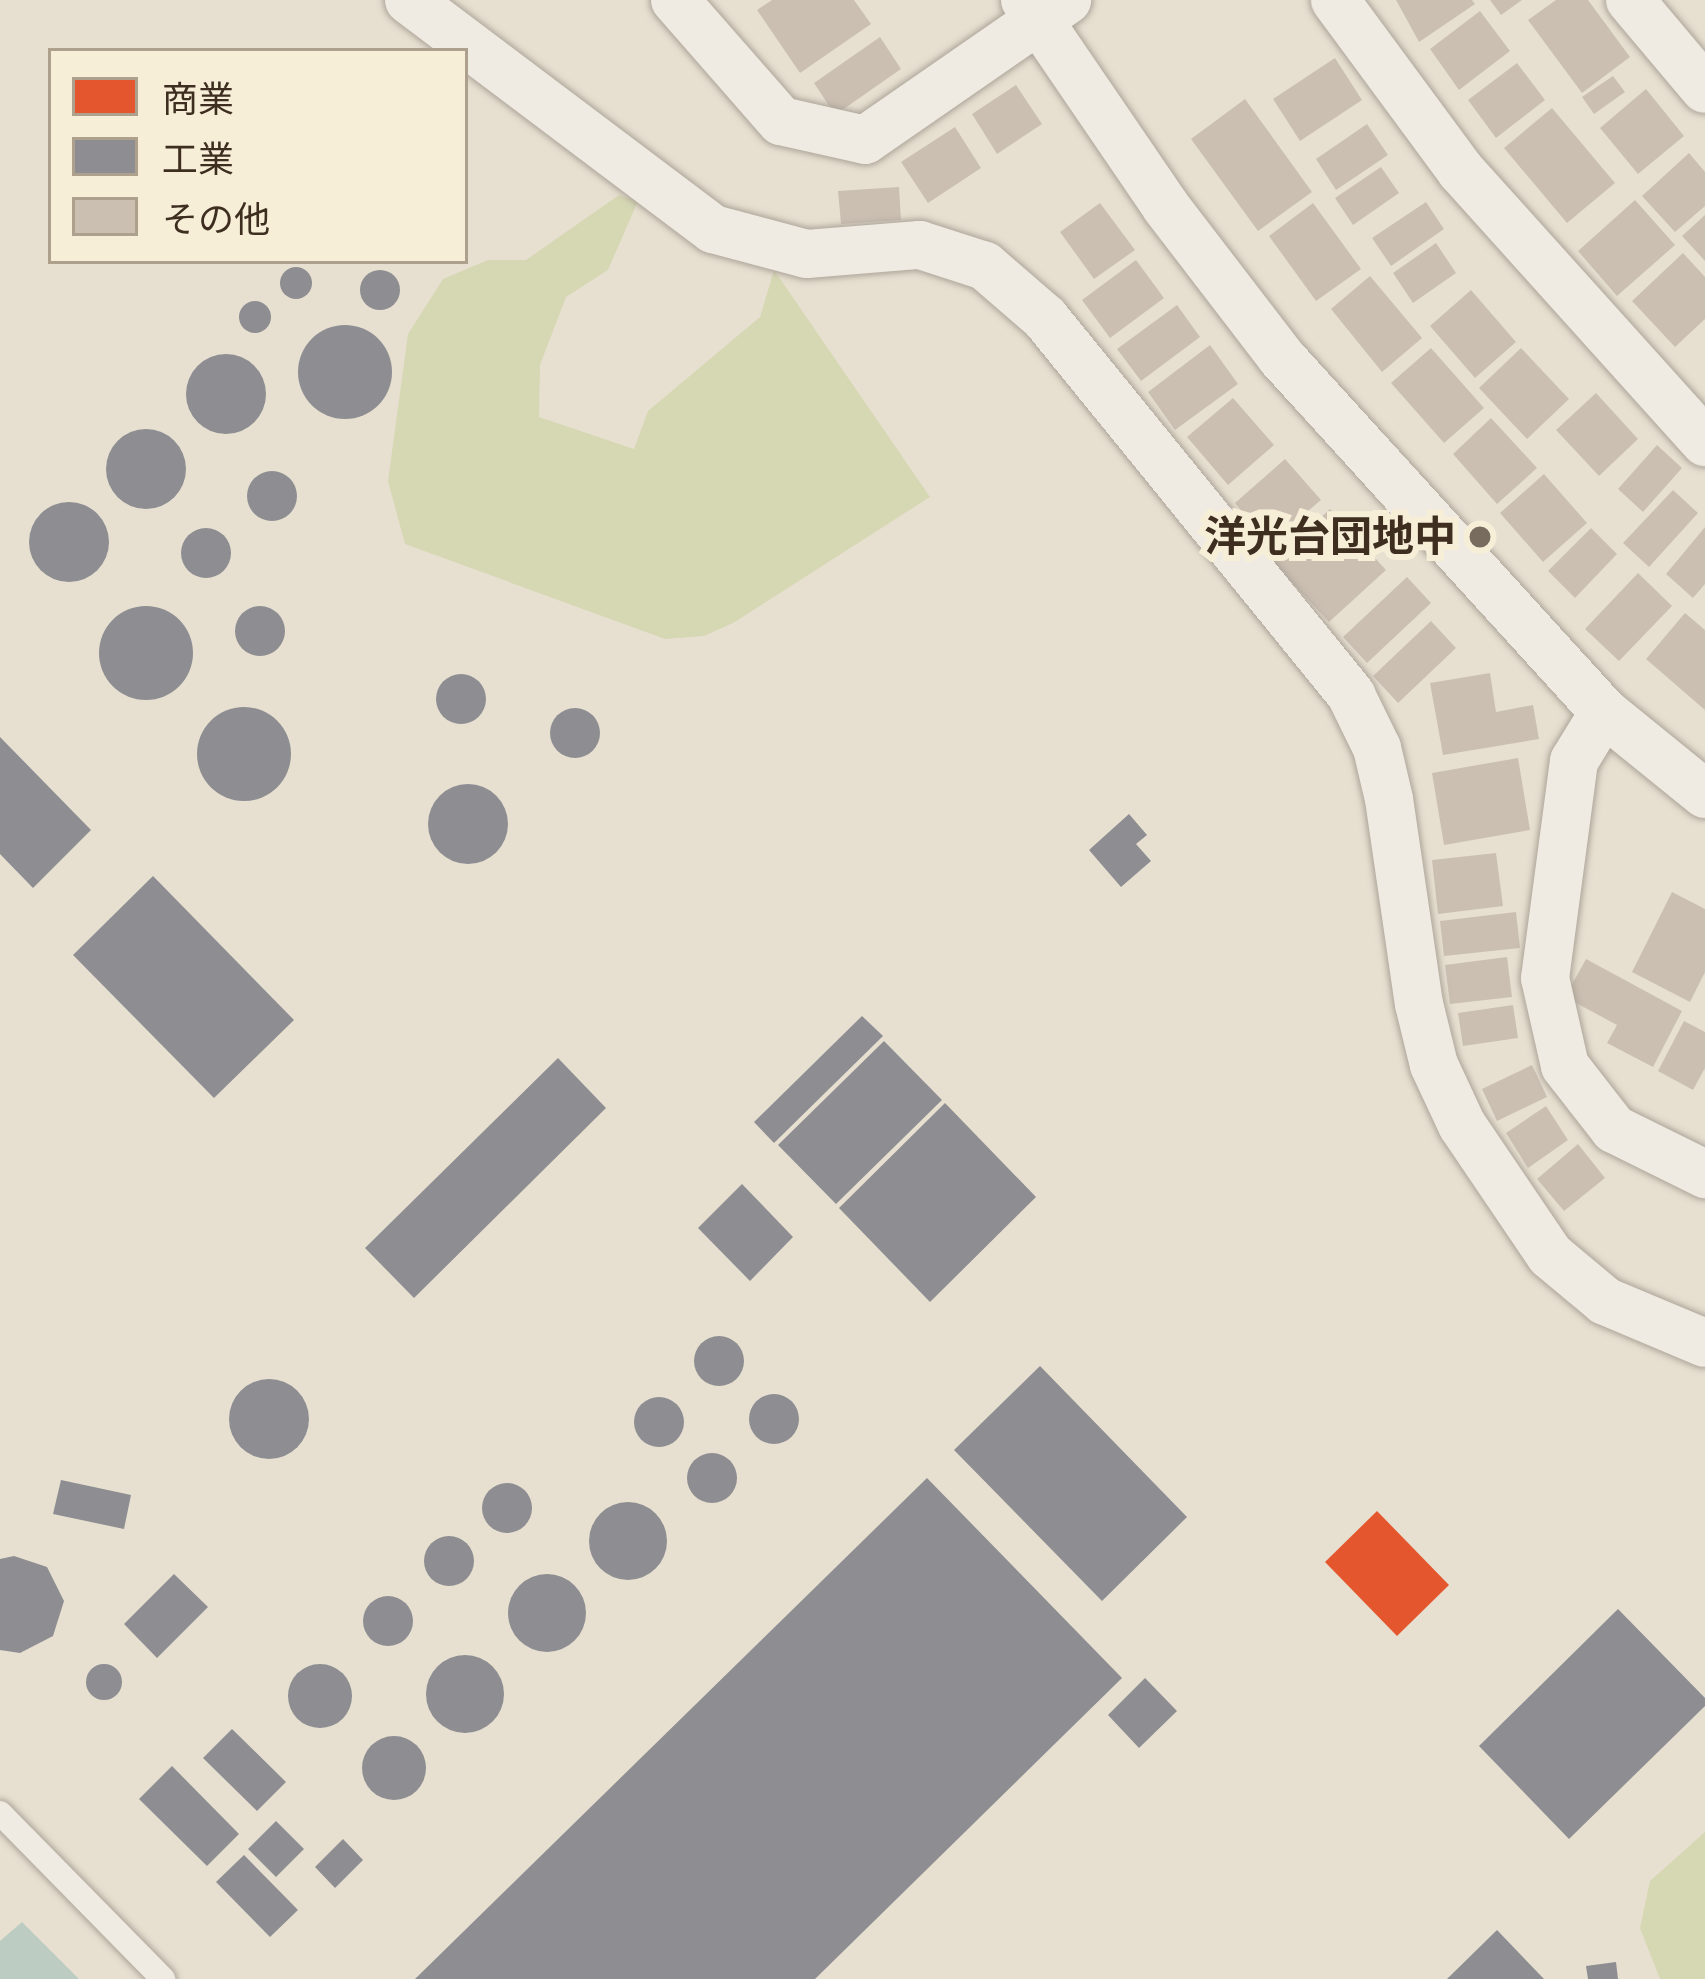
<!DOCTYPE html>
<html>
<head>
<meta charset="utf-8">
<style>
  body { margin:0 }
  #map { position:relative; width:1705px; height:1979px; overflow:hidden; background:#e7e0d1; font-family:"Roboto Serif","Noto Sans JP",serif }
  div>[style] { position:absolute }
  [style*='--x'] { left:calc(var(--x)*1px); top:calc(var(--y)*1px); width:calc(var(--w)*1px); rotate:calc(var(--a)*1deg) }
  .green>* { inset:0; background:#d6d7b3 }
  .water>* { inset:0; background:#bcccc2 }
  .shops>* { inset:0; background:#e4572e }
  .industry>* { inset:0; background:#8d8d92 }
  .round { border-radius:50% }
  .building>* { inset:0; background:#cbbfb2 }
  .roads { filter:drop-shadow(0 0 3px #ada599) drop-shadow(0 0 3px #ada599) }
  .service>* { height:24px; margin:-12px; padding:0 12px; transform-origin:12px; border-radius:12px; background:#efebe3 }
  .minor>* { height:48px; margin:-24px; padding:0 24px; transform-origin:24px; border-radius:24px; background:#efebe3 }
  .dots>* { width:33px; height:33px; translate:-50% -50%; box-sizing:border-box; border:6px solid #f7eed8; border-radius:50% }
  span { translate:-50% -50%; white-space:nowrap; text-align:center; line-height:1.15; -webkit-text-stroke:12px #f7eed8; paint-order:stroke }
  .poi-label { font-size:42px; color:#3d2e20; font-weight:700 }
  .right { translate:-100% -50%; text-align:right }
  .legend { position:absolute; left:48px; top:48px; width:420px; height:216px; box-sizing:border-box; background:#f7eed8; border:3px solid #ada18e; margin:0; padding:15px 21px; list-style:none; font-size:36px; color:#3d2e20 }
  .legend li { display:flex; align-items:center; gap:24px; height:60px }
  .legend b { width:60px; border:3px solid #ada18e }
</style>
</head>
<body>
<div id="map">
  <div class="green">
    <i style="clip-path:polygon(619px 195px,638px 201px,608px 270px,566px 297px,540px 365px,539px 417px,634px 449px,648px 411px,760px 317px,774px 270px,930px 497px,733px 623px,704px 636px,665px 639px,405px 544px,388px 481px,408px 334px,443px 279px,488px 260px,526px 260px)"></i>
    <i style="clip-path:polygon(1705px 1832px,1705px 1979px,1660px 1979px,1640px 1928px,1650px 1881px)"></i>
  </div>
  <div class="water">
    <i style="clip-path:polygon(22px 1922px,79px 1979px,0 1979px,0 1941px)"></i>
  </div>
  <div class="shops">
    <i style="clip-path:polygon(1377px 1511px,1449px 1585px,1397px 1636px,1325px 1562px)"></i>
  </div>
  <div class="industry">
    <i class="round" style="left:280px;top:267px;width:32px;height:32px"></i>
    <i class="round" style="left:360px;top:270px;width:40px;height:40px"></i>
    <i class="round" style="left:239px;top:301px;width:32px;height:32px"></i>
    <i class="round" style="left:298px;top:325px;width:94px;height:94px"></i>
    <i class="round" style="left:186px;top:354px;width:80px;height:80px"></i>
    <i class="round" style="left:106px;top:429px;width:80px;height:80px"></i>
    <i class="round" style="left:247px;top:471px;width:50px;height:50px"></i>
    <i class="round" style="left:29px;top:502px;width:80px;height:80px"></i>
    <i class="round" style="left:181px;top:528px;width:50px;height:50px"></i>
    <i class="round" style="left:235px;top:606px;width:50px;height:50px"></i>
    <i class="round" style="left:99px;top:606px;width:94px;height:94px"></i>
    <i class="round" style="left:436px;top:674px;width:50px;height:50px"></i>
    <i class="round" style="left:197px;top:707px;width:94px;height:94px"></i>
    <i class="round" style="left:550px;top:708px;width:50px;height:50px"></i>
    <i style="clip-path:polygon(0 737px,91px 830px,33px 888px,0 854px)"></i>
    <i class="round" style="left:428px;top:784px;width:80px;height:80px"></i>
    <i style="clip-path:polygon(1129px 814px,1147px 835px,1136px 844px,1151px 861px,1121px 887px,1089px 850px)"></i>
    <i style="clip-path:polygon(153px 876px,294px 1020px,214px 1098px,73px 955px)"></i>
    <i style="clip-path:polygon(862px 1016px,883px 1036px,774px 1143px,754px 1122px)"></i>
    <i style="clip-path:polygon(884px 1041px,942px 1100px,836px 1204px,778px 1145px)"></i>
    <i style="clip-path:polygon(558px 1058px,606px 1108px,414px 1298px,365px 1248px)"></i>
    <i style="clip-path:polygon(945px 1103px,1036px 1197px,930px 1302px,839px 1208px)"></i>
    <i style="clip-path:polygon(742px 1184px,793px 1237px,750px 1281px,698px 1228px)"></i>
    <i class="round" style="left:694px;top:1336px;width:50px;height:50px"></i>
    <i style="clip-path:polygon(1040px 1366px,1187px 1517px,1102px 1601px,954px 1450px)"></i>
    <i class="round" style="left:229px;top:1379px;width:80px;height:80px"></i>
    <i class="round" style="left:749px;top:1394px;width:50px;height:50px"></i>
    <i class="round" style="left:634px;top:1397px;width:50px;height:50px"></i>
    <i class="round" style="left:687px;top:1453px;width:50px;height:50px"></i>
    <i style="clip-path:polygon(927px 1478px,1122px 1678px,815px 1979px,415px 1979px)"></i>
    <i style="clip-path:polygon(61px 1480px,131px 1495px,124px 1529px,53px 1514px)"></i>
    <i class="round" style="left:482px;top:1483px;width:50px;height:50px"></i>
    <i class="round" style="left:589px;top:1502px;width:78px;height:78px"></i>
    <i class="round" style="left:424px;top:1536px;width:50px;height:50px"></i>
    <i style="clip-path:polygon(14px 1556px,47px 1567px,64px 1601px,53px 1636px,20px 1653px,0 1650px,0 1559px)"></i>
    <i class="round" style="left:508px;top:1574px;width:78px;height:78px"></i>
    <i style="clip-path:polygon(174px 1574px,208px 1607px,157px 1658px,124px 1624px)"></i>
    <i class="round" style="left:363px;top:1596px;width:50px;height:50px"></i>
    <i style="clip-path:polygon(1618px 1609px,1705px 1698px,1705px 1706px,1569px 1839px,1479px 1746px)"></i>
    <i class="round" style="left:426px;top:1655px;width:78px;height:78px"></i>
    <i class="round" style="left:86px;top:1664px;width:36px;height:36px"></i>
    <i class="round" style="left:288px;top:1664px;width:64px;height:64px"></i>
    <i style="clip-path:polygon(1145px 1678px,1177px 1711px,1139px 1748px,1108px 1715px)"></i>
    <i style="clip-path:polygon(232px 1729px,286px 1782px,257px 1811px,203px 1758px)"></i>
    <i class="round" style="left:362px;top:1736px;width:64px;height:64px"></i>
    <i style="clip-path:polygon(172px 1766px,239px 1834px,207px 1866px,139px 1799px)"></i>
    <i style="clip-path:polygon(276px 1821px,304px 1849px,276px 1877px,248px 1849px)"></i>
    <i style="clip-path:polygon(343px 1839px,363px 1860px,335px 1888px,315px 1867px)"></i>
    <i style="clip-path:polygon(244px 1855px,298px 1910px,270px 1937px,216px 1882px)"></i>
    <i style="clip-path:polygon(1497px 1930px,1544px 1979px,1447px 1979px)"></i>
    <i style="clip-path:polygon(1616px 1962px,1618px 1979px,1588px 1979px,1586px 1966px)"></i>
  </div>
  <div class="building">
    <i style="clip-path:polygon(772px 0,854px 0,871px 24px,800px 73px,757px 10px)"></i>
    <i style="clip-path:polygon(1396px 0,1472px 0,1475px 4px,1419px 42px)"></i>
    <i style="clip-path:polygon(1490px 0,1522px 0,1501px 15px)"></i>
    <i style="clip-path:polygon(1556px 0,1588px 0,1630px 57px,1582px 93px,1528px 20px)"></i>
    <i style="clip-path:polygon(1480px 11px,1510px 51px,1459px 90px,1430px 49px)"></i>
    <i style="clip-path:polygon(880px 37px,901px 69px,835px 115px,814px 83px)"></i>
    <i style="clip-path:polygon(1335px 58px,1362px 100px,1300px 141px,1273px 99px)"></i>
    <i style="clip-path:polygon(1517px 63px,1545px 100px,1496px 138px,1468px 100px)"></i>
    <i style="clip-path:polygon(1613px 76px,1625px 92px,1594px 114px,1582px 97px)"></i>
    <i style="clip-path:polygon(1016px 85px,1042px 124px,997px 154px,972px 114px)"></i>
    <i style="clip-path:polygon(1646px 89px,1684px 136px,1638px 174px,1600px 128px)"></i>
    <i style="clip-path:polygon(1245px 99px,1312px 192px,1258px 231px,1191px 139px)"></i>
    <i style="clip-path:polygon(1552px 108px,1615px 183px,1567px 223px,1504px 148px)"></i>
    <i style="clip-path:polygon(1367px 124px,1388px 155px,1336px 190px,1316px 159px)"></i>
    <i style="clip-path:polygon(955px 127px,981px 168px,928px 203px,901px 162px)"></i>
    <i style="clip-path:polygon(1689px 153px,1705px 172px,1705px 206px,1675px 232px,1642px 196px)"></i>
    <i style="clip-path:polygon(1381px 167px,1399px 193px,1353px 225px,1335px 198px)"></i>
    <i style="clip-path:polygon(899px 187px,901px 220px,841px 224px,838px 191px)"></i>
    <i style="clip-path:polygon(1635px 200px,1675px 245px,1617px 296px,1578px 251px)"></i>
    <i style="clip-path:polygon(1426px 202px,1444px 229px,1391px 266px,1372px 238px)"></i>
    <i style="clip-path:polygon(1100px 203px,1135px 250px,1094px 279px,1060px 232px)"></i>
    <i style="clip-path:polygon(1313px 203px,1361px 269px,1316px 301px,1269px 236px)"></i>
    <i style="clip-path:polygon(1705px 215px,1705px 261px,1682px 236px)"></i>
    <i style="clip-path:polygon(1436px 243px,1456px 273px,1413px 303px,1393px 273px)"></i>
    <i style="clip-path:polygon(1683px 253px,1705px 277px,1705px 319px,1675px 347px,1632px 301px)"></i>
    <i style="clip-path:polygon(1136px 260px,1164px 298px,1110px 338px,1082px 300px)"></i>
    <i style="clip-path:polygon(1370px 276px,1422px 338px,1382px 372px,1331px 309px)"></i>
    <i style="clip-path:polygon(1471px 290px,1516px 342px,1475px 378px,1430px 326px)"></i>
    <i style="clip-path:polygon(1177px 305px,1200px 337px,1141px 381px,1117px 349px)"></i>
    <i style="clip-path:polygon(1210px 345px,1238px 384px,1175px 430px,1148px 392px)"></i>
    <i style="clip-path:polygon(1431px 348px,1484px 408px,1444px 443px,1391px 383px)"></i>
    <i style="clip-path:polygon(1521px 348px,1569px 399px,1527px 439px,1479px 388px)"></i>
    <i style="clip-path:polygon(1596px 393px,1638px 439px,1599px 476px,1556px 430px)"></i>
    <i style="clip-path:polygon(1233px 398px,1274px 445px,1228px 485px,1187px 437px)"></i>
    <i style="clip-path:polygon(1491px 418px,1537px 468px,1497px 504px,1453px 454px)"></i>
    <i style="clip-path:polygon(1657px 445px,1682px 468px,1643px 512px,1618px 489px)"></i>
    <i style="clip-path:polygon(1285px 459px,1321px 500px,1269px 544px,1235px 503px)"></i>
    <i style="clip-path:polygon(1544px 474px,1587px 523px,1543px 562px,1500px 513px)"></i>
    <i style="clip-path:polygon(1673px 490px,1698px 513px,1649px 567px,1623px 543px)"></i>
    <i style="clip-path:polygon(1330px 509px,1386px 570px,1329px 622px,1273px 562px)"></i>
    <i style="clip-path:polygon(1705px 527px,1705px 584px,1693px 598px,1666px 574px)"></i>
    <i style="clip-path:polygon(1591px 528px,1617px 554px,1575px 598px,1548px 571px)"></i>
    <i style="clip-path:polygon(1638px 573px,1672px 606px,1619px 661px,1585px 629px)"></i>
    <i style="clip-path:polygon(1407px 577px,1431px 603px,1367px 663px,1343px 637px)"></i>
    <i style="clip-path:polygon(1685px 613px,1705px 630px,1705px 710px,1646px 659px)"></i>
    <i style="clip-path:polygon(1431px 621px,1456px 648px,1398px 703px,1373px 676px)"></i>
    <i style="clip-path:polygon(1490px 673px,1496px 712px,1533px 705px,1539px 739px,1443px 755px,1430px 683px)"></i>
    <i style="clip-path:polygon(1518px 758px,1530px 830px,1444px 845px,1432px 773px)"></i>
    <i style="clip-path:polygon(1496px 853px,1503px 906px,1438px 914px,1432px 860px)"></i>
    <i style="clip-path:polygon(1672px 892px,1705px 909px,1705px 972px,1690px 1002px,1632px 972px)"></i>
    <i style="clip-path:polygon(1516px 912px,1520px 948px,1444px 956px,1440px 921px)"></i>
    <i style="clip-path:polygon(1507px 957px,1512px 997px,1450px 1004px,1445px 965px)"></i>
    <i style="clip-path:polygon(1586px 959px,1682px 1011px,1653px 1067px,1607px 1043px,1617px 1025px,1565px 997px)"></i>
    <i style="clip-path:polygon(1513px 1005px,1518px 1038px,1463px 1046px,1458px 1013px)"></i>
    <i style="clip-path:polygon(1684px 1021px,1705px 1032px,1705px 1068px,1693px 1090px,1658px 1071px)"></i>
    <i style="clip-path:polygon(1532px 1065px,1547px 1097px,1497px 1121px,1482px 1089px)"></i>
    <i style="clip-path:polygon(1546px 1106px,1568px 1140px,1528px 1168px,1506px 1133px)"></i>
    <i style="clip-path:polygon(1578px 1144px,1605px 1178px,1564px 1211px,1537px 1179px)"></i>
  </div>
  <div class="roads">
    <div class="service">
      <i style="--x:0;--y:1813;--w:233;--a:45.5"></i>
    </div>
    <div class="minor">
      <i style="--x:409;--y:0;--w:381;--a:37"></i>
      <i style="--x:713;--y:229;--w:97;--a:14.9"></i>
      <i style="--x:807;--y:254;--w:113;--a:-4.6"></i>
      <i style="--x:920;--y:245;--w:68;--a:17.9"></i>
      <i style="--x:985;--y:266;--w:79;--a:40.9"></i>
      <i style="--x:1045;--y:318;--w:486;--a:50.9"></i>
      <i style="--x:1351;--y:695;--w:59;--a:63.9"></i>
      <i style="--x:1377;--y:748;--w:52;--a:76.8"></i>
      <i style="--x:1389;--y:799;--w:207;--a:81.7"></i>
      <i style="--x:1419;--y:1004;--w:63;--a:76.2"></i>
      <i style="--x:1434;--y:1065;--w:66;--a:65"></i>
      <i style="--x:1462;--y:1125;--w:157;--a:55.9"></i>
      <i style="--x:1550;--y:1255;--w:72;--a:39.9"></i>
      <i style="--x:1605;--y:1301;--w:108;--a:22.8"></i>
      <i style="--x:675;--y:0;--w:161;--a:48.8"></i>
      <i style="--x:781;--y:121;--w:86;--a:12.7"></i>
      <i style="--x:865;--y:140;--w:246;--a:-34.7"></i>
      <i style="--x:1025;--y:0;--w:250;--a:55.7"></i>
      <i style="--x:1166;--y:207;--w:189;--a:52.5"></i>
      <i style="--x:1281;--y:357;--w:480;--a:47.7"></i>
      <i style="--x:1604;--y:712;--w:130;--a:39.1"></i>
      <i style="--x:1335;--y:0;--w:212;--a:53.6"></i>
      <i style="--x:1461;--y:171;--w:365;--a:48"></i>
      <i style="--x:1630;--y:0;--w:116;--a:49.9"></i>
      <i style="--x:1604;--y:712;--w:57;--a:121.5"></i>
      <i style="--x:1574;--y:761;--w:219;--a:97.6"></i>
      <i style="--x:1545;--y:978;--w:90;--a:77.2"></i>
      <i style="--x:1565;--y:1066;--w:80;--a:52.1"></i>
      <i style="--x:1614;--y:1129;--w:102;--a:26.3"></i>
    </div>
  </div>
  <div class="dots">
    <i style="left:1480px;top:537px;background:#786c5e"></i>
  </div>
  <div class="poi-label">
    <span class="right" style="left:1456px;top:537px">洋光台団地中</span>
  </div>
  <ul class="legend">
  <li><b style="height:33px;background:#e4572e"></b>商業</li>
  <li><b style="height:33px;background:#8d8d92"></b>工業</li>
  <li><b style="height:33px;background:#cbbfb2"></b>その他</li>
  </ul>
</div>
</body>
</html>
